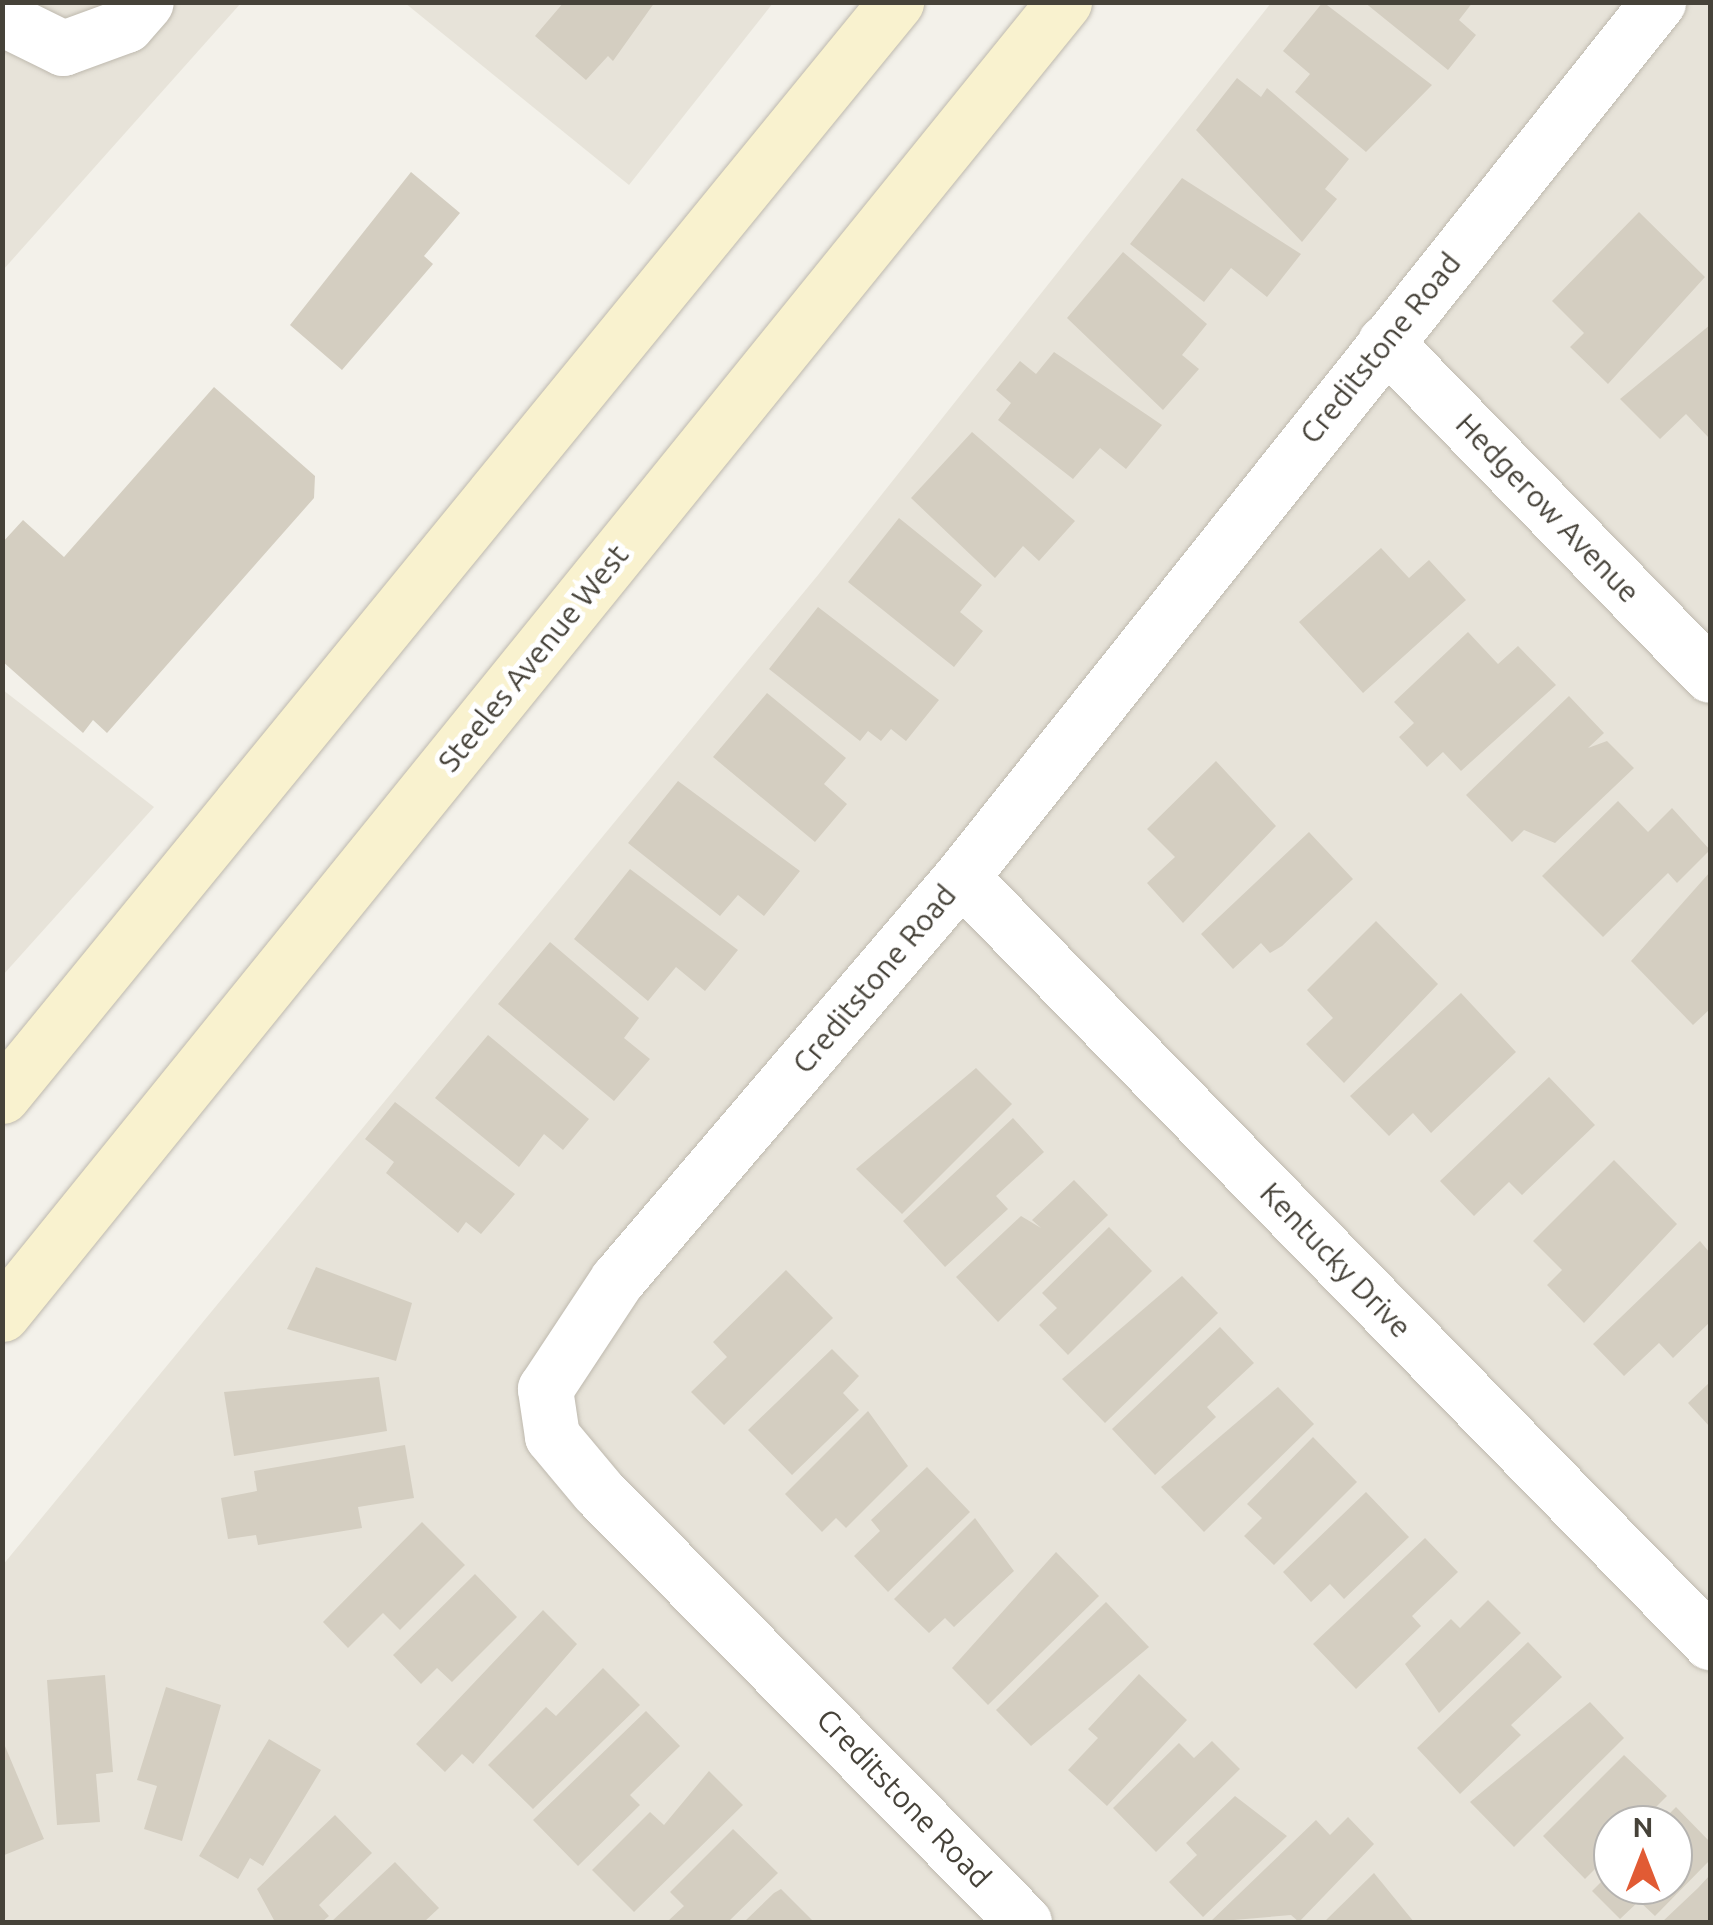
<!DOCTYPE html>
<html>
<head>
<meta charset="utf-8">
<style>
  body { margin:0 }
  #map { position:relative; width:1713px; height:1925px; overflow:hidden; background:#f3f1ea; font-family:Ubuntu,sans-serif }
  div>[style] { position:absolute }
  [style*='--x'] { left:calc(var(--x)*1px); top:calc(var(--y)*1px); width:calc(var(--w)*1px); rotate:calc(var(--a)*1deg) }
  .residential>* { inset:0; background:#e7e3d9 }
  .building>* { inset:0; background:#d4cec1 }
  .roads { filter:drop-shadow(0 0 2px #beb9ae) drop-shadow(0 0 2px #beb9ae) }
  .minor>* { height:55px; margin:-27.5px; padding:0 27.5px; transform-origin:27.5px; border-radius:27.5px; background:#fff }
  .secondary>* { height:55px; margin:-27.5px; padding:0 27.5px; transform-origin:27.5px; border-radius:27.5px; background:#f9f2cf }
  span { translate:-50% -50%; white-space:nowrap; text-align:center; line-height:1.15; -webkit-text-stroke:10px #fff; paint-order:stroke }
  .street-label { font-size:30px; color:#464239 }
  .frame { position:absolute; inset:0; border:5px solid #464239; pointer-events:none }
  .north { position:absolute; left:1593px; top:1805px; width:100px; height:100px; box-sizing:border-box; background:#fff; border:2px solid #b5b3b0; border-radius:50%; rotate:0deg; font-size:28px; font-weight:700; line-height:40px; text-align:center; color:#464239 }
  .north::after { content:''; display:block; margin:auto; width:35px; height:45px; background:#e15b34; clip-path:polygon(50% 0,100% 100%,50% 72%,0 100%) }
</style>
</head>
<body>
<div id="map">
  <div class="residential">
    <i style="clip-path:polygon(3px 3px,241px 3px,3px 270px)"></i>
    <i style="clip-path:polygon(405px 3px,773px 3px,629px 185px)"></i>
    <i style="clip-path:polygon(evenodd,1271px 3px,1710px 3px,1710px 1922px,3px 1922px,2px 1566px,818px 575px,1271px 3px,1613px 1825px,1673px 1825px,1673px 1885px,1613px 1885px,1613px 1825px)"></i>
    <i style="clip-path:polygon(3px 690px,154px 807px,3px 975px)"></i>
  </div>
  <div class="building">
    <i style="clip-path:polygon(564px 2px,655px 2px,613px 61px,608px 56px,586px 80px,535px 36px)"></i>
    <i style="clip-path:polygon(1323px 2px,1432px 85px,1366px 152px,1295px 92px,1310px 74px,1283px 51px)"></i>
    <i style="clip-path:polygon(1364px 2px,1473px 2px,1459px 20px,1476px 35px,1448px 70px)"></i>
    <i style="clip-path:polygon(1237px 78px,1261px 97px,1267px 88px,1349px 159px,1325px 189px,1337px 199px,1302px 242px,1196px 130px)"></i>
    <i style="clip-path:polygon(411px 172px,460px 213px,424px 256px,433px 264px,342px 370px,290px 325px)"></i>
    <i style="clip-path:polygon(1182px 178px,1301px 254px,1267px 297px,1231px 268px,1204px 302px,1130px 244px)"></i>
    <i style="clip-path:polygon(1639px 212px,1705px 277px,1608px 384px,1570px 347px,1584px 333px,1552px 301px)"></i>
    <i style="clip-path:polygon(1123px 252px,1207px 324px,1182px 355px,1199px 369px,1163px 410px,1067px 318px)"></i>
    <i style="clip-path:polygon(1710px 325px,1710px 439px,1686px 414px,1660px 439px,1620px 399px)"></i>
    <i style="clip-path:polygon(1054px 352px,1162px 425px,1126px 469px,1100px 448px,1073px 479px,998px 420px,1011px 403px,996px 390px,1020px 361px,1036px 374px)"></i>
    <i style="clip-path:polygon(214px 387px,315px 476px,314px 498px,107px 733px,93px 720px,83px 733px,2px 661px,2px 543px,23px 520px,64px 557px)"></i>
    <i style="clip-path:polygon(972px 432px,1075px 521px,1039px 561px,1023px 546px,995px 578px,911px 498px)"></i>
    <i style="clip-path:polygon(899px 518px,982px 585px,960px 612px,983px 631px,954px 667px,848px 582px)"></i>
    <i style="clip-path:polygon(1381px 548px,1409px 578px,1429px 560px,1466px 600px,1363px 693px,1299px 622px)"></i>
    <i style="clip-path:polygon(818px 607px,939px 700px,906px 741px,891px 729px,881px 741px,868px 731px,860px 741px,769px 669px)"></i>
    <i style="clip-path:polygon(1468px 632px,1498px 664px,1518px 646px,1556px 685px,1461px 771px,1443px 752px,1427px 767px,1399px 737px,1414px 723px,1394px 702px)"></i>
    <i style="clip-path:polygon(767px 693px,846px 758px,824px 784px,847px 804px,815px 842px,713px 757px)"></i>
    <i style="clip-path:polygon(1569px 696px,1604px 733px,1588px 748px,1607px 741px,1634px 768px,1555px 843px,1524px 830px,1512px 842px,1466px 795px)"></i>
    <i style="clip-path:polygon(1216px 761px,1276px 826px,1183px 923px,1147px 883px,1175px 857px,1147px 829px)"></i>
    <i style="clip-path:polygon(678px 781px,800px 871px,764px 916px,738px 895px,720px 916px,628px 843px)"></i>
    <i style="clip-path:polygon(1618px 801px,1648px 832px,1672px 808px,1710px 850px,1677px 883px,1668px 873px,1603px 937px,1542px 876px)"></i>
    <i style="clip-path:polygon(1309px 832px,1353px 879px,1282px 946px,1270px 953px,1261px 943px,1233px 969px,1201px 934px)"></i>
    <i style="clip-path:polygon(630px 869px,738px 950px,705px 991px,676px 967px,648px 1001px,574px 939px)"></i>
    <i style="clip-path:polygon(1710px 872px,1710px 1009px,1693px 1025px,1631px 961px)"></i>
    <i style="clip-path:polygon(1376px 921px,1438px 984px,1344px 1083px,1306px 1044px,1333px 1018px,1307px 990px)"></i>
    <i style="clip-path:polygon(550px 942px,639px 1018px,624px 1038px,650px 1059px,614px 1101px,498px 1004px)"></i>
    <i style="clip-path:polygon(1461px 993px,1516px 1052px,1431px 1133px,1413px 1113px,1389px 1136px,1350px 1096px)"></i>
    <i style="clip-path:polygon(488px 1035px,589px 1119px,563px 1150px,544px 1134px,519px 1167px,435px 1098px)"></i>
    <i style="clip-path:polygon(976px 1068px,1012px 1104px,902px 1214px,856px 1169px)"></i>
    <i style="clip-path:polygon(1549px 1077px,1595px 1125px,1522px 1195px,1509px 1182px,1474px 1216px,1440px 1181px)"></i>
    <i style="clip-path:polygon(395px 1102px,515px 1194px,481px 1234px,466px 1222px,458px 1233px,386px 1173px,394px 1162px,365px 1139px)"></i>
    <i style="clip-path:polygon(1013px 1118px,1044px 1152px,996px 1196px,1008px 1209px,945px 1267px,903px 1221px)"></i>
    <i style="clip-path:polygon(1614px 1160px,1677px 1224px,1584px 1323px,1547px 1285px,1562px 1270px,1533px 1241px)"></i>
    <i style="clip-path:polygon(1074px 1180px,1108px 1215px,998px 1322px,956px 1277px,1021px 1216px,1041px 1228px,1032px 1220px)"></i>
    <i style="clip-path:polygon(1109px 1227px,1152px 1271px,1068px 1355px,1039px 1325px,1057px 1308px,1042px 1293px)"></i>
    <i style="clip-path:polygon(1700px 1241px,1710px 1253px,1710px 1322px,1673px 1358px,1659px 1343px,1624px 1376px,1593px 1344px)"></i>
    <i style="clip-path:polygon(316px 1267px,412px 1303px,396px 1361px,287px 1329px)"></i>
    <i style="clip-path:polygon(786px 1270px,833px 1318px,724px 1425px,691px 1392px,727px 1357px,713px 1342px)"></i>
    <i style="clip-path:polygon(1182px 1276px,1218px 1313px,1105px 1423px,1062px 1379px)"></i>
    <i style="clip-path:polygon(1220px 1327px,1254px 1363px,1207px 1407px,1216px 1417px,1155px 1475px,1112px 1429px)"></i>
    <i style="clip-path:polygon(832px 1349px,859px 1376px,843px 1393px,859px 1410px,792px 1475px,748px 1430px)"></i>
    <i style="clip-path:polygon(379px 1377px,387px 1431px,234px 1456px,224px 1392px)"></i>
    <i style="clip-path:polygon(1710px 1382px,1710px 1427px,1688px 1403px)"></i>
    <i style="clip-path:polygon(1278px 1387px,1314px 1424px,1204px 1532px,1161px 1487px)"></i>
    <i style="clip-path:polygon(868px 1411px,908px 1466px,846px 1528px,836px 1518px,822px 1532px,785px 1494px)"></i>
    <i style="clip-path:polygon(1313px 1437px,1357px 1482px,1274px 1565px,1244px 1536px,1262px 1518px,1247px 1504px)"></i>
    <i style="clip-path:polygon(405px 1445px,414px 1498px,358px 1507px,362px 1528px,258px 1545px,256px 1535px,228px 1539px,221px 1498px,257px 1491px,254px 1471px)"></i>
    <i style="clip-path:polygon(927px 1467px,970px 1512px,888px 1592px,854px 1556px,880px 1531px,871px 1520px)"></i>
    <i style="clip-path:polygon(1366px 1492px,1409px 1537px,1344px 1599px,1330px 1584px,1311px 1602px,1283px 1572px)"></i>
    <i style="clip-path:polygon(975px 1518px,1014px 1571px,954px 1627px,945px 1618px,929px 1633px,894px 1599px)"></i>
    <i style="clip-path:polygon(422px 1522px,465px 1565px,400px 1630px,383px 1613px,348px 1648px,323px 1622px)"></i>
    <i style="clip-path:polygon(1425px 1538px,1458px 1572px,1412px 1616px,1421px 1626px,1356px 1689px,1313px 1644px)"></i>
    <i style="clip-path:polygon(1056px 1552px,1099px 1596px,988px 1705px,952px 1668px)"></i>
    <i style="clip-path:polygon(475px 1574px,517px 1617px,452px 1682px,437px 1668px,421px 1684px,393px 1655px)"></i>
    <i style="clip-path:polygon(1488px 1600px,1521px 1633px,1439px 1713px,1405px 1664px,1451px 1619px,1460px 1628px)"></i>
    <i style="clip-path:polygon(1106px 1602px,1149px 1647px,1031px 1746px,996px 1710px)"></i>
    <i style="clip-path:polygon(543px 1610px,577px 1644px,473px 1764px,462px 1754px,445px 1772px,416px 1744px)"></i>
    <i style="clip-path:polygon(1528px 1642px,1562px 1677px,1511px 1725px,1521px 1735px,1460px 1794px,1417px 1748px)"></i>
    <i style="clip-path:polygon(603px 1668px,640px 1705px,533px 1809px,488px 1765px,546px 1707px,556px 1716px)"></i>
    <i style="clip-path:polygon(1139px 1674px,1187px 1720px,1107px 1806px,1068px 1770px,1098px 1738px,1088px 1729px)"></i>
    <i style="clip-path:polygon(105px 1675px,113px 1772px,96px 1774px,100px 1822px,57px 1825px,47px 1680px)"></i>
    <i style="clip-path:polygon(166px 1687px,221px 1705px,182px 1841px,144px 1829px,157px 1786px,137px 1780px)"></i>
    <i style="clip-path:polygon(1590px 1702px,1624px 1738px,1514px 1847px,1470px 1802px)"></i>
    <i style="clip-path:polygon(646px 1711px,680px 1746px,630px 1795px,640px 1805px,578px 1866px,533px 1820px)"></i>
    <i style="clip-path:polygon(2px 1739px,44px 1839px,2px 1856px)"></i>
    <i style="clip-path:polygon(269px 1739px,321px 1770px,263px 1866px,250px 1858px,238px 1879px,199px 1856px)"></i>
    <i style="clip-path:polygon(1212px 1741px,1240px 1769px,1156px 1852px,1113px 1808px,1179px 1743px,1194px 1758px)"></i>
    <i style="clip-path:polygon(1624px 1755px,1667px 1796px,1638px 1825px,1613px 1825px,1613px 1851px,1585px 1879px,1543px 1836px)"></i>
    <i style="clip-path:polygon(709px 1771px,743px 1805px,634px 1912px,592px 1870px,650px 1812px,664px 1825px)"></i>
    <i style="clip-path:polygon(1235px 1796px,1287px 1836px,1203px 1917px,1169px 1882px,1197px 1855px,1186px 1843px)"></i>
    <i style="clip-path:polygon(1676px 1807px,1710px 1842px,1710px 1860px,1655px 1916px,1639px 1901px,1620px 1919px,1592px 1891px,1613px 1870px,1613px 1885px,1673px 1885px,1673px 1825px,1658px 1825px)"></i>
    <i style="clip-path:polygon(335px 1815px,372px 1853px,319px 1905px,329px 1916px,322px 1922px,275px 1922px,257px 1889px)"></i>
    <i style="clip-path:polygon(1348px 1817px,1374px 1844px,1299px 1922px,1291px 1915px,1210px 1922px,1316px 1820px,1330px 1835px)"></i>
    <i style="clip-path:polygon(733px 1829px,778px 1873px,728px 1922px,667px 1922px,684px 1906px,670px 1892px)"></i>
    <i style="clip-path:polygon(395px 1862px,439px 1908px,424px 1922px,331px 1922px)"></i>
    <i style="clip-path:polygon(1374px 1873px,1414px 1922px,1324px 1922px)"></i>
    <i style="clip-path:polygon(1710px 1875px,1710px 1922px,1662px 1922px,1698px 1888px)"></i>
    <i style="clip-path:polygon(781px 1889px,814px 1922px,744px 1922px,774px 1893px)"></i>
  </div>
  <div class="roads">
    <div class="minor">
      <i style="--x:2;--y:18;--w:68;--a:26.2"></i>
      <i style="--x:63;--y:48;--w:67;--a:-20.1"></i>
      <i style="--x:126;--y:25;--w:30;--a:-49"></i>
      <i style="--x:1385;--y:342;--w:465;--a:45.7"></i>
      <i style="--x:961;--y:877;--w:1071;--a:45.61"></i>
      <i style="--x:1024;--y:1922;--w:606;--a:-134.67"></i>
      <i style="--x:598;--y:1491;--w:72;--a:-129.9"></i>
      <i style="--x:552;--y:1436;--w:48;--a:-98.5"></i>
      <i style="--x:545;--y:1389;--w:131;--a:-56.6"></i>
      <i style="--x:617;--y:1280;--w:530;--a:-49.52"></i>
      <i style="--x:961;--y:877;--w:1119;--a:-51.46"></i>
    </div>
    <div class="secondary">
      <i style="--x:2;--y:1096;--w:1413;--a:-50.74"></i>
      <i style="--x:2;--y:1314;--w:1688;--a:-51.01"></i>
    </div>
  </div>
  <div class="street-label">
    <span style="left:1380px;top:348px;rotate:-51deg">Creditstone Road</span>
    <span style="left:1548px;top:508px;rotate:46deg">Hedgerow Avenue</span>
    <span style="left:533px;top:658px;rotate:-51deg">Steeles Avenue West</span>
    <span style="left:874px;top:979px;rotate:-50deg">Creditstone Road</span>
    <span style="left:1336px;top:1260px;rotate:46deg">Kentucky Drive</span>
    <span style="left:904px;top:1798px;rotate:46deg">Creditstone Road</span>
  </div>
  <div class="frame"></div>
  <div class="north">N</div>
</div>
</body>
</html>
